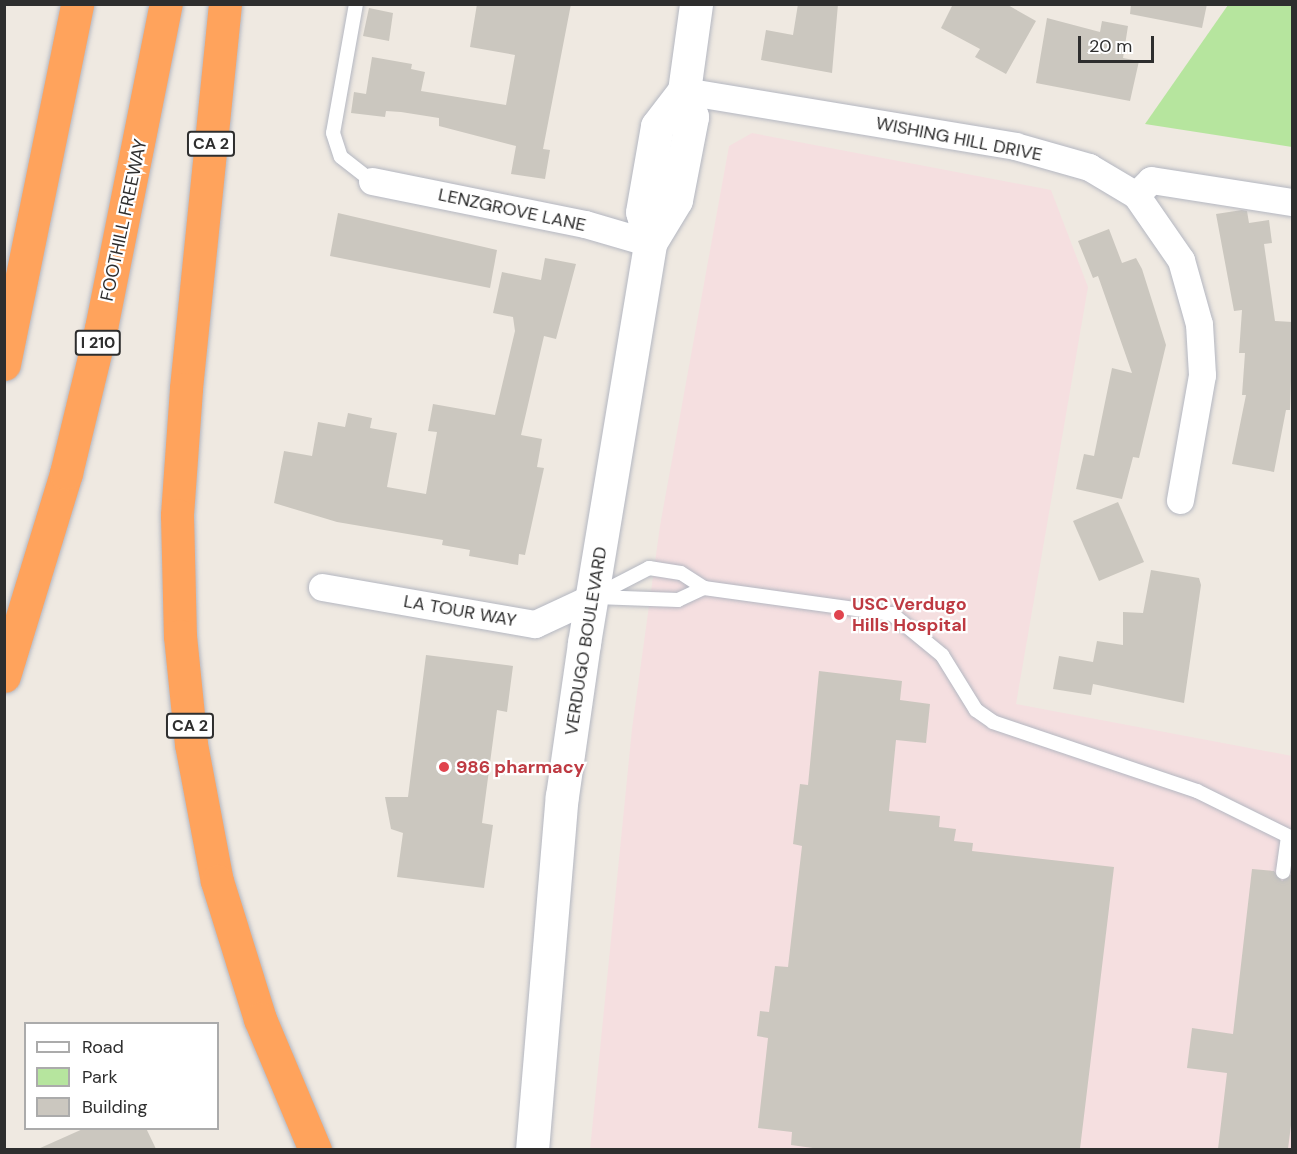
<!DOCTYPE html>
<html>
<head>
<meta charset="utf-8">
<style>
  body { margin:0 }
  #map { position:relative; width:1297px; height:1154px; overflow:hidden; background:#efe9e1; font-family:"DM Sans",sans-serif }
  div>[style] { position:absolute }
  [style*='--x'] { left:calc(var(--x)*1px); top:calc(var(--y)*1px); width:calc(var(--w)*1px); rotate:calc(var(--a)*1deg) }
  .medical>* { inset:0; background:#f5dfe0 }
  .green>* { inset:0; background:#b6e59e }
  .building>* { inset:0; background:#cbc7bf }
  .roads { filter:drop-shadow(0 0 2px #b4b7c1) drop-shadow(0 0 2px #b4b7c1) }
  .lane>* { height:14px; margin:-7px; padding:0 7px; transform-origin:7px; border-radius:7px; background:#fff }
  .street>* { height:27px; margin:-13.5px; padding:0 13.5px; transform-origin:13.5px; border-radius:13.5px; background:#fff }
  .secondary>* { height:33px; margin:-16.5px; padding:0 16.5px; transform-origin:16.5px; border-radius:16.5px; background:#fff }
  .highway>* { height:33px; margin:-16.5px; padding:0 16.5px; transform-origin:16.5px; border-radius:16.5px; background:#ffa35c }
  .dots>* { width:16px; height:16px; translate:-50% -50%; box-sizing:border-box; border:3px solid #fff; border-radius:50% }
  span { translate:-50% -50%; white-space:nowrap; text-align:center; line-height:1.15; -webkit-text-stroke:4.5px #fff; paint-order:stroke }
  .shield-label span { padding:2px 4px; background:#fff; border:2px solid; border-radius:4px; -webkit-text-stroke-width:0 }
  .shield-label { font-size:16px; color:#2e2e2e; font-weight:700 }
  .street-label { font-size:18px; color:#2e2e2e }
  .health-label { font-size:18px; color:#be3a42; font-weight:700 }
  .left { translate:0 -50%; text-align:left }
  .frame { position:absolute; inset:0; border:6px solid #2e2e2e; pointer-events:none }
  .legend { position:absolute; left:24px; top:1022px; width:195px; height:108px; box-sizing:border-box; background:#fff; border:2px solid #ababab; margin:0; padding:8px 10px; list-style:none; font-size:18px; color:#2e2e2e }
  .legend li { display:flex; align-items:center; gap:12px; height:30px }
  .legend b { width:30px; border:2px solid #ababab }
  .scale { position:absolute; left:1078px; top:36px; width:76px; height:27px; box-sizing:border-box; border:3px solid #2e2e2e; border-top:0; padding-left:8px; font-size:18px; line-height:21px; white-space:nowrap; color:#2e2e2e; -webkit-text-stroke:4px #fff; paint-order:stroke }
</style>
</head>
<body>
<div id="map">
  <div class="medical">
    <i style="clip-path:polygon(752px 133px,1051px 190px,1088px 287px,1016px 704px,1292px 756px,1292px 1149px,590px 1150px,632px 729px,660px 526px,729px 146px)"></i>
  </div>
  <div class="green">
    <i style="clip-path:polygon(1228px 5px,1292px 5px,1292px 147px,1145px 124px)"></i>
  </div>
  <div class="building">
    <i style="clip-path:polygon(477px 4px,571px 4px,543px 149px,550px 150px,545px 179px,511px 174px,516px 146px,439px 126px,439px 118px,401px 112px,386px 111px,385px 117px,351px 113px,354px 92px,366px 94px,372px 57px,412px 64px,411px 69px,425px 72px,421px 91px,506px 105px,515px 55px,470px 47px)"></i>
    <i style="clip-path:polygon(798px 4px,838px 4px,832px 73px,761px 60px,766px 30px,793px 35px)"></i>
    <i style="clip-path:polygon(953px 4px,1006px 4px,1036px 21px,1006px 74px,975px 57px,980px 49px,941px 28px)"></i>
    <i style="clip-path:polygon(1131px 4px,1207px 4px,1202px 28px,1130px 14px)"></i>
    <i style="clip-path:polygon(369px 8px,393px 13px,389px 41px,363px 36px)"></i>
    <i style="clip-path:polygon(1047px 18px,1100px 32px,1102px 21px,1128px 26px,1123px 58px,1139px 61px,1130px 101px,1036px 83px)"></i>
    <i style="clip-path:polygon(1242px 210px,1247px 211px,1249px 223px,1269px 220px,1272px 243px,1264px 244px,1275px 321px,1293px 322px,1290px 410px,1286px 410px,1274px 472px,1232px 464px,1246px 395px,1242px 395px,1245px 353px,1239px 353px,1242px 310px,1234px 311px,1216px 214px)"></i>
    <i style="clip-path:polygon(338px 213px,497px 250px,490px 288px,330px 256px)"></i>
    <i style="clip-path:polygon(1109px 229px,1122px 263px,1136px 258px,1142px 269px,1166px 345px,1139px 458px,1133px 457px,1122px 499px,1076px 489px,1084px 454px,1094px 456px,1112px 368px,1132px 373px,1098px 276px,1093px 278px,1078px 241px)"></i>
    <i style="clip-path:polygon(545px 258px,576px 264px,556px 339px,544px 336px,521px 435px,542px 439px,537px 467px,544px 468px,525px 555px,519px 554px,518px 565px,469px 556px,470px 550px,442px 545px,443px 540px,337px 522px,274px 503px,284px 451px,312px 456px,318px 422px,345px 427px,348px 413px,372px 418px,370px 428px,397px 433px,387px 487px,426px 494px,437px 432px,428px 431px,433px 404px,495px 415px,515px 331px,513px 317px,493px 313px,502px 272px,541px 280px)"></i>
    <i style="clip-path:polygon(1118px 502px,1144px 562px,1099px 581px,1073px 521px)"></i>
    <i style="clip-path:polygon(1151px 570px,1199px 578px,1201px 585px,1184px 703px,1093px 684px,1091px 695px,1053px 689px,1059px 656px,1093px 662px,1097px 641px,1123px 645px,1123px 612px,1143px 613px)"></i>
    <i style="clip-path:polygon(426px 655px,513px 666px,507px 712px,497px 710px,482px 823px,493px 825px,484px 888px,397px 877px,403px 833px,391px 829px,385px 797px,408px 797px)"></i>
    <i style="clip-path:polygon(819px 671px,902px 681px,900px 700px,930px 704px,926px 743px,896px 740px,889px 811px,940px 816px,939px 827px,956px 829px,954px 841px,973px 843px,972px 851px,1114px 867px,1080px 1149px,820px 1149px,791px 1145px,792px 1132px,758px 1128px,768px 1038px,757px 1036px,760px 1011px,769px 1012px,775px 966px,788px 967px,802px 846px,793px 844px,800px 784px,808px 785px)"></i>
    <i style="clip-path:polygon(1252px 869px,1274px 871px,1282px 881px,1293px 873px,1293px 1109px,1288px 1149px,1218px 1149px,1227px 1073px,1187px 1068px,1192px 1028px,1233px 1034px)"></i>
    <i style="clip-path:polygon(85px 1128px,146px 1128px,156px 1149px,38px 1149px)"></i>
  </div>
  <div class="roads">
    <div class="lane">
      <i style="--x:356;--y:4;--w:131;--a:100.1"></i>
      <i style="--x:333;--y:133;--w:25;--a:72"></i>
      <i style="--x:341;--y:157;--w:39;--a:38"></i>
      <i style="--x:595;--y:596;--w:61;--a:-27.4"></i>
      <i style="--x:649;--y:568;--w:32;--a:9"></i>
      <i style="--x:681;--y:573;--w:27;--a:33"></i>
      <i style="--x:704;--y:588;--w:190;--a:7.9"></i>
      <i style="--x:892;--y:614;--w:65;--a:39.4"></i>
      <i style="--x:942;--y:655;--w:65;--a:58.3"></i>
      <i style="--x:976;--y:710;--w:21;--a:35"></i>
      <i style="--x:993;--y:722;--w:215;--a:18.7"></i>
      <i style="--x:1197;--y:791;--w:106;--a:26.3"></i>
      <i style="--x:595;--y:597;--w:83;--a:2.1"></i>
      <i style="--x:678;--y:600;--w:29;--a:-25"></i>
      <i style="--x:1283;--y:872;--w:36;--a:-82"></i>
    </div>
    <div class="street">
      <i style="--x:684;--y:91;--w:336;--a:9.4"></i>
      <i style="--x:1015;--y:146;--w:77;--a:15.8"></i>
      <i style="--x:1089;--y:167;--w:55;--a:30.8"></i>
      <i style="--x:1136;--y:195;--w:79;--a:55.3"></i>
      <i style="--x:1181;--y:260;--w:66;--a:74.3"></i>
      <i style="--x:1199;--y:324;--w:51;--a:86.6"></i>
      <i style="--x:1202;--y:375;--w:127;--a:100"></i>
      <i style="--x:372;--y:181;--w:217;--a:11.4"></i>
      <i style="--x:585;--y:224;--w:68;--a:16.3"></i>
      <i style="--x:1136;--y:195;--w:21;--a:-45"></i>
      <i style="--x:1151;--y:180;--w:143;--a:8.9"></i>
      <i style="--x:322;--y:587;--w:216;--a:9.9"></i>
      <i style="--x:535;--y:624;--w:64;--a:-25"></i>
    </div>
    <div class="secondary">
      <i style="--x:650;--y:243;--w:32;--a:-104"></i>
      <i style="--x:642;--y:212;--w:87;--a:-80.1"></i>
      <i style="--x:657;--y:126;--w:44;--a:-52.4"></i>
      <i style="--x:532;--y:1150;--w:355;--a:-85.2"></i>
      <i style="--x:562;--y:796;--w:155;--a:-81.8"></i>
      <i style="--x:584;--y:643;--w:405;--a:-80.6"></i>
      <i style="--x:650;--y:243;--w:50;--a:-58.8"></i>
      <i style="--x:676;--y:200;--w:85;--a:-79.1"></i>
      <i style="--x:692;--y:117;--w:27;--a:-107"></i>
      <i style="--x:684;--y:91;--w:88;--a:-82.1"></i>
    </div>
    <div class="highway">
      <i style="--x:225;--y:4;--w:387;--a:95.8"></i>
      <i style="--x:186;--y:389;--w:126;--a:94.1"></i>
      <i style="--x:177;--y:515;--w:121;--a:88.6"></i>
      <i style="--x:180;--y:636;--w:109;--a:84.2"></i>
      <i style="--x:191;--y:744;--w:139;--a:79.3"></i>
      <i style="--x:217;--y:881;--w:145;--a:72.7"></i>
      <i style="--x:260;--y:1019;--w:142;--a:67.2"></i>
      <i style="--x:4;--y:364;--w:367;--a:-78.5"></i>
      <i style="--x:4;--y:676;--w:212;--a:-73"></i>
      <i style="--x:66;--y:473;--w:149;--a:-76.4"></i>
      <i style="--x:101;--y:328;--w:330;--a:-78.7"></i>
    </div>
  </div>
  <div class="dots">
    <i style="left:839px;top:615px;background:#e0444e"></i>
    <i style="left:444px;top:767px;background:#e0444e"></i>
  </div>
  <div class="shield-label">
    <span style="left:211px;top:144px">CA 2</span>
    <span style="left:98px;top:343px">I 210</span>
    <span style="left:190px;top:726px">CA 2</span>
  </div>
  <div class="street-label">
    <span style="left:959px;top:139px;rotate:11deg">WISHING HILL DRIVE</span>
    <span style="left:512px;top:210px;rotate:12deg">LENZGROVE LANE</span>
    <span style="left:124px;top:220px;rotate:-78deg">FOOTHILL FREEWAY</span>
    <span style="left:460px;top:611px;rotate:10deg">LA TOUR WAY</span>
    <span style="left:586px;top:641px;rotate:-81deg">VERDUGO BOULEVARD</span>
  </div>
  <div class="health-label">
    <span class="left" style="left:852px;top:615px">USC Verdugo<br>Hills Hospital</span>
    <span class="left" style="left:456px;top:767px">986 pharmacy</span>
  </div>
  <div class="frame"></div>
  <ul class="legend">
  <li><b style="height:8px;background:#fff"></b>Road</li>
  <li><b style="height:16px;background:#b6e59e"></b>Park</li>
  <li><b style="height:16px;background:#cbc7bf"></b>Building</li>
  </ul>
  <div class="scale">20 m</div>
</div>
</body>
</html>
